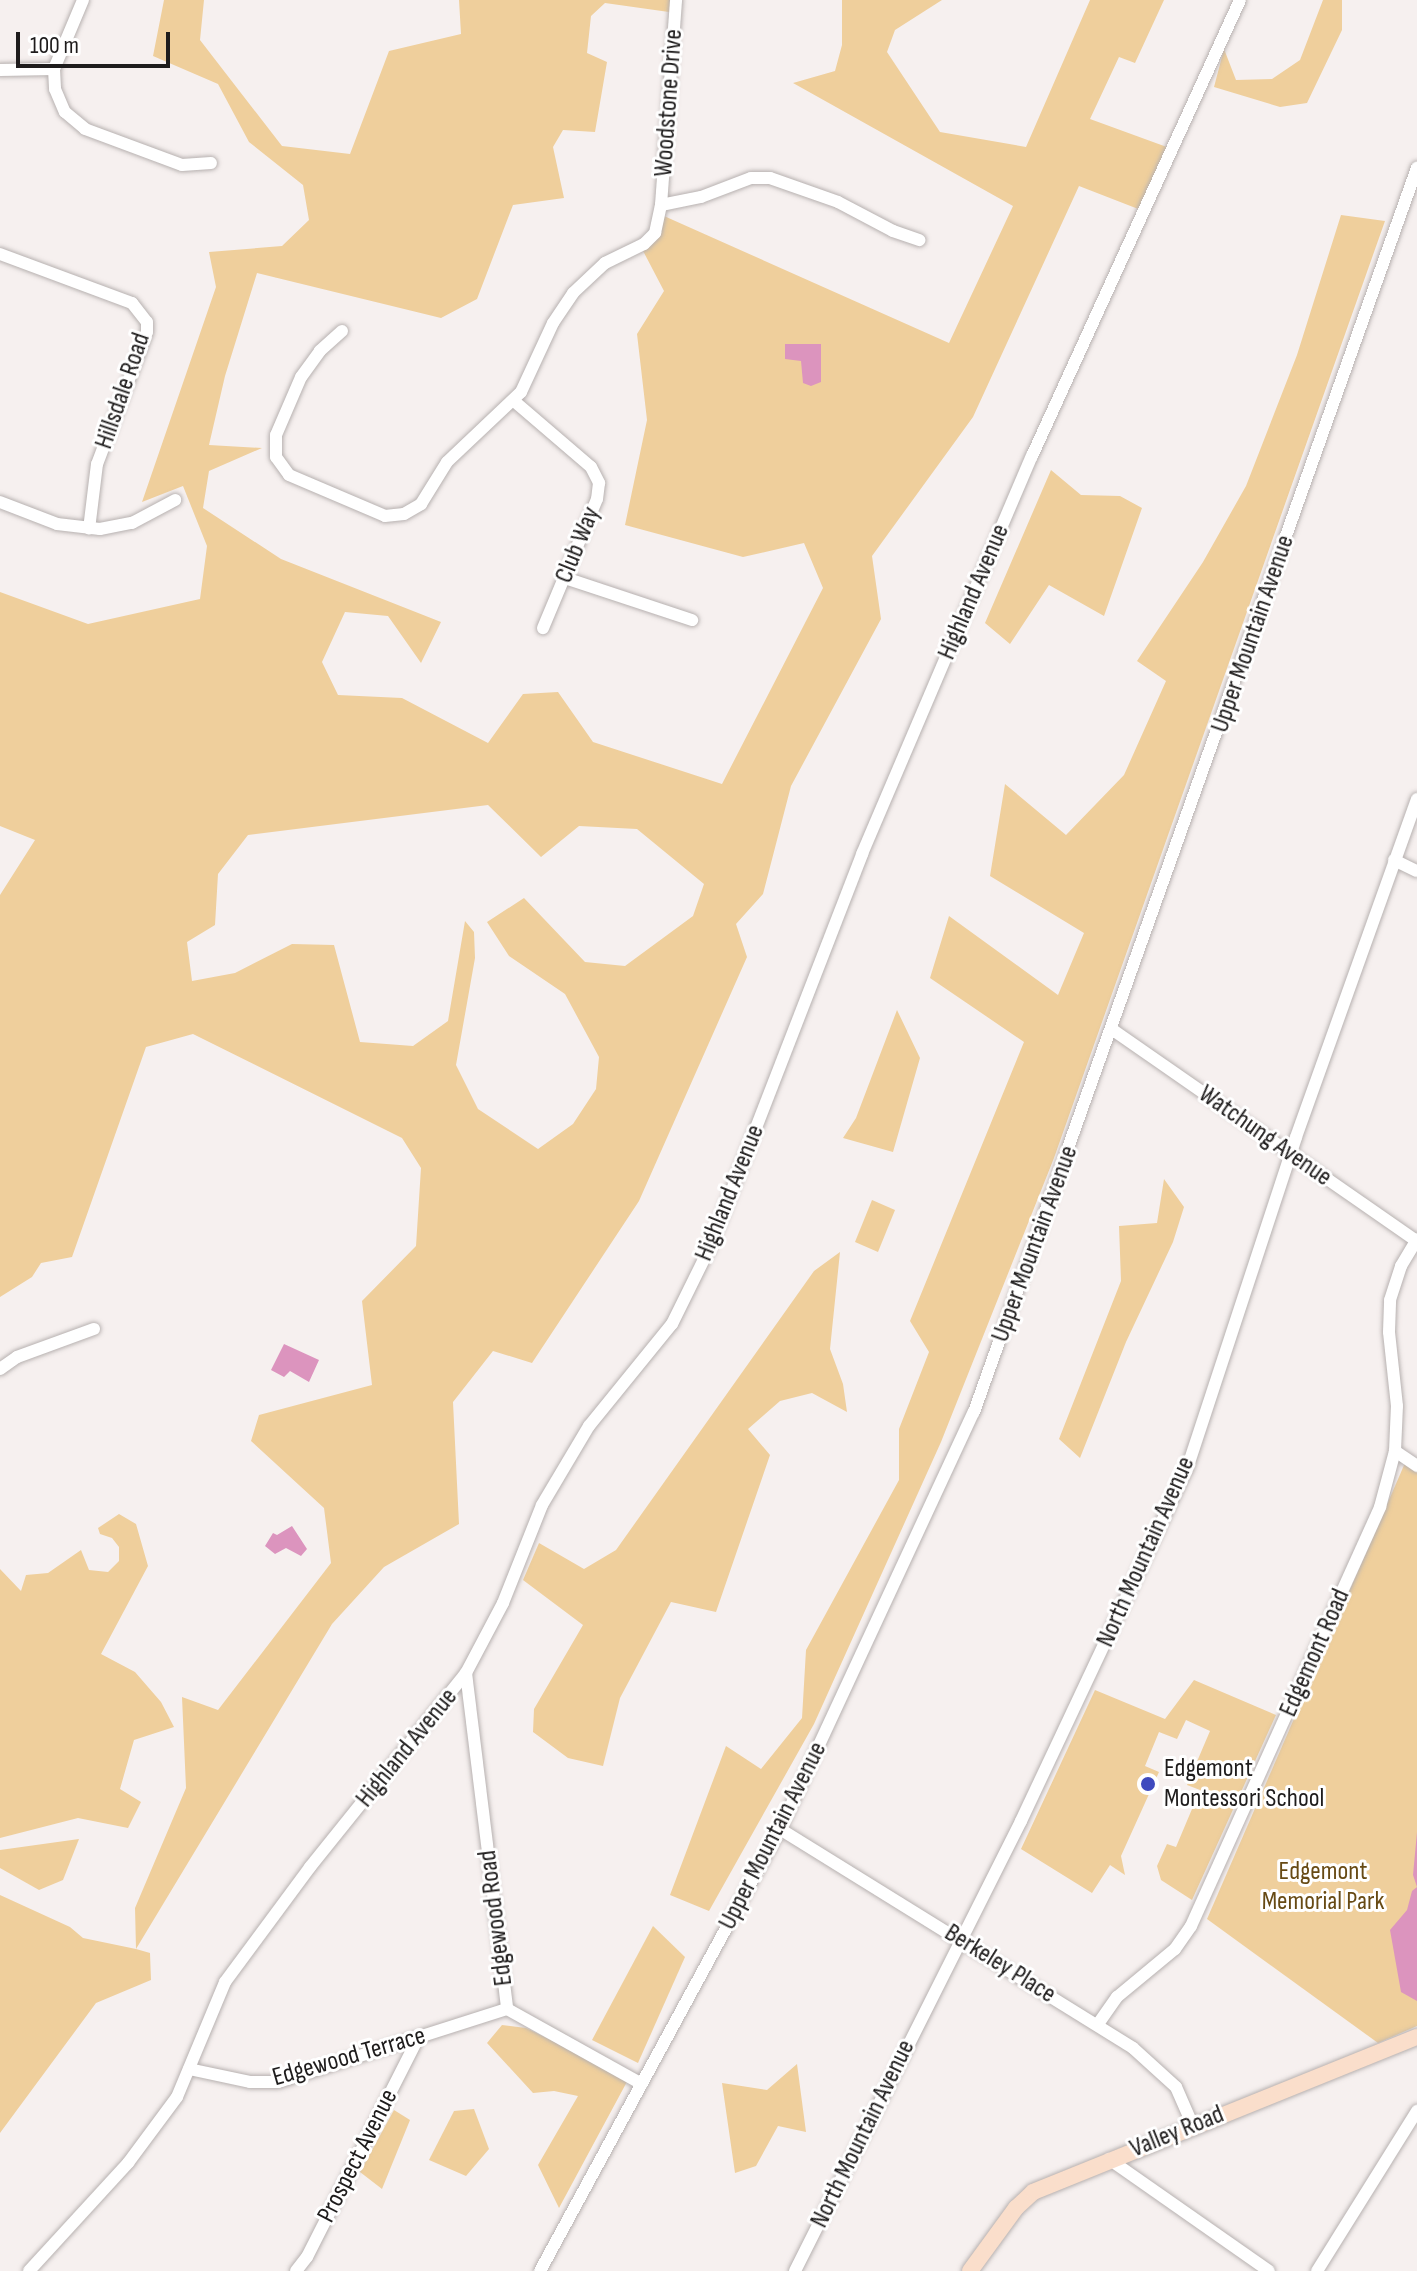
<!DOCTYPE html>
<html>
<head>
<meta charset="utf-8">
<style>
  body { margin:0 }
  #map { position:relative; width:1417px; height:2271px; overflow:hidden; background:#f6f0ef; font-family:"Sofia Sans Condensed",sans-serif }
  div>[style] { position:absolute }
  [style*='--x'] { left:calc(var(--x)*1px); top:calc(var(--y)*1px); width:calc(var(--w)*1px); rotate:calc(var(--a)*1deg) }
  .green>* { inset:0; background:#efcf9c }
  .water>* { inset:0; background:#dc94be }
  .roads { filter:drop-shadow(0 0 2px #b7b1b0) drop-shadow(0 0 2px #b7b1b0) }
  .minor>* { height:12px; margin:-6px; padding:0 6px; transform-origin:6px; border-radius:6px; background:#fff }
  .major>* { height:16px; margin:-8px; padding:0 8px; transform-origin:8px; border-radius:8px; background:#fadecb }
  .dots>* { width:22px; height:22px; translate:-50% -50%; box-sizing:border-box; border:4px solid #fff; border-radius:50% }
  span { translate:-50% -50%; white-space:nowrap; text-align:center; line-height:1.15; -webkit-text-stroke:6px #fff; paint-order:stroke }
  .street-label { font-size:26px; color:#1e1c1c }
  .poi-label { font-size:26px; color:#1e1c1c }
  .left { translate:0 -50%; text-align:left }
  .park-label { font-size:26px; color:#674a14 }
  .scale { position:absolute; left:16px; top:32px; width:154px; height:36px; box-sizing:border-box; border:4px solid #1e1c1c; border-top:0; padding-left:10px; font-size:24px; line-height:28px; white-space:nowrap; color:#1e1c1c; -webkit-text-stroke:6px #fff; paint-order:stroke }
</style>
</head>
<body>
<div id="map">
  <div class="green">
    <i style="clip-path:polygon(evenodd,164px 0,204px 0,200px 40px,282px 146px,350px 154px,389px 51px,461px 34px,459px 0,679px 0,676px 13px,605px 3px,591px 16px,587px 53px,607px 62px,595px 132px,563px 130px,553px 147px,564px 198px,513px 205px,477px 299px,441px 318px,257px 273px,225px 376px,209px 445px,262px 448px,209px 471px,203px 508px,281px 559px,441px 622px,421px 663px,388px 616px,345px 612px,322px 662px,338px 695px,402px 698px,488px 743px,523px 694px,558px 692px,593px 742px,722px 784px,823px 588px,804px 543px,743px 557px,625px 525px,647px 420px,637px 334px,664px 291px,641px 247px,664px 216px,949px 343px,1013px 206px,793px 83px,835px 71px,842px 45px,842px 0,942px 0,895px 30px,887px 52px,940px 132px,1026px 147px,1090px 0,1164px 0,1135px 63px,1119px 57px,1090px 119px,1175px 150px,1146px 212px,1079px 186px,973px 417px,872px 556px,881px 619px,791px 786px,763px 894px,736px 924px,747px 957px,639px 1201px,532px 1363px,493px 1351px,453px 1402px,459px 1524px,384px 1567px,332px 1624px,136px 1949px,150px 1953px,151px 1980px,96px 2003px,0 2133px,0 1895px,70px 1927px,83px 1938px,136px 1949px,135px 1908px,186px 1788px,182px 1697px,218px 1710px,331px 1563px,324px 1508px,251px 1441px,259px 1415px,372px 1385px,362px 1301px,416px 1246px,421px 1168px,402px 1138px,193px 1034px,146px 1047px,72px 1257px,41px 1263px,32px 1277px,0 1297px,0 895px,35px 840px,0 826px,0 592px,88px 624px,200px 599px,207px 546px,183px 486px,142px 502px,216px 287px,209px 252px,282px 246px,309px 220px,303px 185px,249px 142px,218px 84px,153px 56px,164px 0,488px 805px,541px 857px,579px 826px,637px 829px,704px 884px,693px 916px,625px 966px,585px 962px,524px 898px,487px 922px,509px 956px,565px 994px,599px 1057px,596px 1089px,573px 1124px,538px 1149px,478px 1109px,456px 1065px,475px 958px,474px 932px,465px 921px,448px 1021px,413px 1046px,360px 1042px,334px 945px,292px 944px,235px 973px,192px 981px,187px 942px,215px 925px,218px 874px,248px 835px,488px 805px)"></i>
    <i style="clip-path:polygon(1323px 0,1342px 0,1342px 30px,1307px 103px,1280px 107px,1214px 87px,1224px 49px,1236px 80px,1272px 79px,1300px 60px)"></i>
    <i style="clip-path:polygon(1341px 215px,1385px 221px,1054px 1158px,941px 1442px,814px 1724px,709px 1911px,670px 1895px,726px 1746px,761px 1769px,802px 1718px,806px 1650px,899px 1480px,899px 1429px,929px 1352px,910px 1321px,1024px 1042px,930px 978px,949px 916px,1058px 995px,1084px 933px,990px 876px,1005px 784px,1066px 835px,1124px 775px,1166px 681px,1137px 661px,1203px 562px,1246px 486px,1297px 355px)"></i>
    <i style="clip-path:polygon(1051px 470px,1081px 495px,1120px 496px,1142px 508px,1104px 616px,1049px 585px,1010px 644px,985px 623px)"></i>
    <i style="clip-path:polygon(897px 1010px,920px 1058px,893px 1152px,843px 1138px,856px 1118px)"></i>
    <i style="clip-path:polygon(1164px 1179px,1184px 1207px,1173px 1242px,1126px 1342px,1080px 1458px,1059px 1439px,1121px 1281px,1119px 1226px,1157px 1223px)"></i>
    <i style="clip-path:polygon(872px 1200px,895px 1210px,878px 1252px,855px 1242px)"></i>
    <i style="clip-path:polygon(840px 1252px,830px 1349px,843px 1384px,847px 1412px,812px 1393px,780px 1401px,748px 1429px,770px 1455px,716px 1612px,671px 1602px,620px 1698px,603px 1766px,568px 1758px,533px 1732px,534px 1709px,583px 1625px,523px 1580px,539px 1543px,584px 1569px,616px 1550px,814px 1271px)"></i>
    <i style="clip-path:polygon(1405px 1463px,1417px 1472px,1417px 2026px,1378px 2043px,1207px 1919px)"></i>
    <i style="clip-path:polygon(119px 1514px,136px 1524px,148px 1566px,101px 1654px,135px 1672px,161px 1702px,174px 1727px,134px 1740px,120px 1789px,141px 1802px,128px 1828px,78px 1818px,0 1838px,0 1569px,21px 1591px,26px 1575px,48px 1573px,81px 1550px,89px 1570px,108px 1572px,119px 1561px,119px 1547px,112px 1538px,100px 1534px,98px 1528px)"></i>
    <i style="clip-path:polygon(1194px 1680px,1276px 1715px,1192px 1900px,1161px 1880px,1157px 1866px,1167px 1844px,1176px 1847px,1200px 1790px,1187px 1785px,1210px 1731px,1186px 1720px,1177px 1739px,1159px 1732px,1145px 1766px,1159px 1772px,1121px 1856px,1125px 1875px,1110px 1865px,1092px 1893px,1021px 1849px,1095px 1690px,1165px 1719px)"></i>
    <i style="clip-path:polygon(79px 1839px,63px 1880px,39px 1890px,0 1868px,0 1850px)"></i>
    <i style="clip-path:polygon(653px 1926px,685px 1957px,638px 2063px,592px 2040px)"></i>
    <i style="clip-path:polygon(502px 2025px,526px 2028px,629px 2078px,559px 2208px,538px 2165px,578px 2096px,554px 2091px,533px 2093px,487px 2043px)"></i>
    <i style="clip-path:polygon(797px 2064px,806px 2132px,778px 2126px,756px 2166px,735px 2173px,722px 2083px,767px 2090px)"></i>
    <i style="clip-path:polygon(474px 2109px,489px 2149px,466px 2176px,429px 2160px,454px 2111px)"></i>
    <i style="clip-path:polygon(394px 2110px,410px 2120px,382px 2189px,360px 2172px)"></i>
  </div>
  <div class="water">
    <i style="clip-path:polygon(785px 344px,821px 344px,821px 382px,811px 386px,803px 383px,801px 361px,785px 359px)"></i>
    <i style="clip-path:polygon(284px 1344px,319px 1360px,309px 1382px,290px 1371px,284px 1377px,271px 1370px)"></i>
    <i style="clip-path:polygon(292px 1526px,307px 1549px,301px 1556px,286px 1548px,275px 1554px,265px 1546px,273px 1533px,277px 1535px)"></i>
    <i style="clip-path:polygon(1417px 1832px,1417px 2001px,1401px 1992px,1390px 1930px,1407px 1910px,1412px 1891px,1417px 1887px,1413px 1875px)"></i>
  </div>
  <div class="roads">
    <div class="minor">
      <i style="--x:83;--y:0;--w:75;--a:112.8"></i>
      <i style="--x:54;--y:69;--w:20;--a:87"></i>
      <i style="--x:55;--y:89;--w:25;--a:67"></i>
      <i style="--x:65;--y:112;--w:26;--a:40"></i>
      <i style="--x:85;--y:129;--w:103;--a:20.4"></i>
      <i style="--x:182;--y:165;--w:29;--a:-4"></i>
      <i style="--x:0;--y:70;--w:54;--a:-1.1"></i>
      <i style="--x:661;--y:205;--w:41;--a:-11.3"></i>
      <i style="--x:701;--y:197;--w:53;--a:-20.8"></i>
      <i style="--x:751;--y:178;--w:19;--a:0"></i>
      <i style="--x:770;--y:178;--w:72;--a:19.4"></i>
      <i style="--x:838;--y:202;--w:62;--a:27.8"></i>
      <i style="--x:893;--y:231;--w:28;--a:19"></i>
      <i style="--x:0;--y:254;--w:141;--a:20.4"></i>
      <i style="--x:132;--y:303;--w:24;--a:52"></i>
      <i style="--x:147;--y:322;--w:10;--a:90"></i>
      <i style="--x:147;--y:332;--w:141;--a:110.7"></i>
      <i style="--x:97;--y:464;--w:65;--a:97"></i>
      <i style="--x:342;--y:331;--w:30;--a:138"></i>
      <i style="--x:320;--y:351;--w:32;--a:126"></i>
      <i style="--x:301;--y:377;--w:63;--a:113.3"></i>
      <i style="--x:276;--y:435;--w:22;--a:90"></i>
      <i style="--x:276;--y:457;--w:22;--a:54"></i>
      <i style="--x:289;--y:475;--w:104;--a:23.1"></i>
      <i style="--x:385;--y:516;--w:19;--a:-6"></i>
      <i style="--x:404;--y:514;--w:20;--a:-30"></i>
      <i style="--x:421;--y:504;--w:49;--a:-58.2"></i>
      <i style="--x:447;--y:462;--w:102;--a:-43.4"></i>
      <i style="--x:521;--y:392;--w:76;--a:-65.1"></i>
      <i style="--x:553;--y:323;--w:36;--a:-56"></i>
      <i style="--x:573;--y:293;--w:44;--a:-43.2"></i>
      <i style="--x:605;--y:263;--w:43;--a:-26"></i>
      <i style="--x:644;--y:244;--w:16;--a:-45"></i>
      <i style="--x:655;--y:233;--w:29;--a:-78"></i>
      <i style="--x:661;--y:205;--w:206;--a:-85.8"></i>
      <i style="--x:514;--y:401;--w:101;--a:40.6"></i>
      <i style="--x:591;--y:467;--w:18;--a:63"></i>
      <i style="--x:599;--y:483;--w:16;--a:97"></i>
      <i style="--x:597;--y:499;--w:140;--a:112.7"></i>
      <i style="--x:0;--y:502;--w:61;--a:21.1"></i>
      <i style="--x:57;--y:524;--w:43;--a:6.6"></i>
      <i style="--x:100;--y:529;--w:33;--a:-11"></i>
      <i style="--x:132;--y:523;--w:49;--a:-28.1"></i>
      <i style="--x:565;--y:578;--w:134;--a:18.3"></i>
      <i style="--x:1394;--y:860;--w:25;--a:26"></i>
      <i style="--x:1113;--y:1030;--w:370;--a:34.8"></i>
      <i style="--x:0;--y:1369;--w:21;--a:-35"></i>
      <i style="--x:17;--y:1357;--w:82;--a:-20"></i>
      <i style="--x:1395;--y:1451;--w:27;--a:34"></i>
      <i style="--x:466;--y:1673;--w:338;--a:83"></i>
      <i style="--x:507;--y:2009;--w:154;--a:29.1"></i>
      <i style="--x:780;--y:1829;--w:415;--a:31.8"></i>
      <i style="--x:1133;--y:2048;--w:58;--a:42.2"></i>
      <i style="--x:1176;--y:2087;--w:43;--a:66.4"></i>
      <i style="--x:1098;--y:2024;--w:33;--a:-55"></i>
      <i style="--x:1117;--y:1997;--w:75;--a:-39.6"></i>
      <i style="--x:1175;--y:1949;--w:28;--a:-55"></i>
      <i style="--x:1191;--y:1926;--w:460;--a:-65.7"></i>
      <i style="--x:1380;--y:1507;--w:58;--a:-75"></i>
      <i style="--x:1395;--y:1451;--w:45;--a:-87.5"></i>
      <i style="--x:1397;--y:1406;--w:74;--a:-96.2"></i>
      <i style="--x:1389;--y:1332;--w:32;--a:-88"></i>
      <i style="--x:1390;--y:1300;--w:36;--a:-72"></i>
      <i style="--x:1401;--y:1266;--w:31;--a:-59"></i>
      <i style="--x:189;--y:2069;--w:62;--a:12"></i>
      <i style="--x:250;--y:2082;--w:28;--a:0"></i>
      <i style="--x:278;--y:2082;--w:240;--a:-17.7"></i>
      <i style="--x:1109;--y:2159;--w:195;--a:35"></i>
      <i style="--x:29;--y:2271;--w:147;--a:-47.5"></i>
      <i style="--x:128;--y:2163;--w:82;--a:-53.4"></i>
      <i style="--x:177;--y:2097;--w:125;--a:-67.3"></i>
      <i style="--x:225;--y:1982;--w:143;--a:-53.5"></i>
      <i style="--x:310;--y:1867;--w:249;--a:-51.2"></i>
      <i style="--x:466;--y:1673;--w:79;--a:-62.1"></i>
      <i style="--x:503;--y:1603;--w:105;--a:-68.3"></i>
      <i style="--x:542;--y:1505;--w:92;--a:-59.3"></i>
      <i style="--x:589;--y:1426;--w:132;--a:-50.9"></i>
      <i style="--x:672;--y:1324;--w:84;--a:-63.7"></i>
      <i style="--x:709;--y:1249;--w:424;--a:-68.8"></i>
      <i style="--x:862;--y:854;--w:433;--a:-66.9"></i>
      <i style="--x:1032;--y:456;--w:501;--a:-65.48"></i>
      <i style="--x:296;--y:2271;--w:18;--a:-52"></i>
      <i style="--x:307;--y:2257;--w:246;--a:-63.1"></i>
      <i style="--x:540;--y:2271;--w:503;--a:-61.5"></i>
      <i style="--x:780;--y:1829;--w:460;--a:-65.1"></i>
      <i style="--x:974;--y:1412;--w:1321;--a:-70.4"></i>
      <i style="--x:795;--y:2271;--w:504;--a:-63.33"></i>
      <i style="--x:1021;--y:1821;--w:389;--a:-64.8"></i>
      <i style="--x:1187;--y:1469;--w:349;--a:-71.8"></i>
      <i style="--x:1296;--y:1137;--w:359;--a:-70.3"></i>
      <i style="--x:1317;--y:2271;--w:189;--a:-58"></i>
    </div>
    <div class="major">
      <i style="--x:970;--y:2271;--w:78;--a:-53.9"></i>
      <i style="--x:1016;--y:2208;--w:23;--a:-43"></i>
      <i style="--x:1033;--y:2192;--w:414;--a:-22"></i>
    </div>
  </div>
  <div class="dots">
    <i style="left:1148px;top:1784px;background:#3f4abe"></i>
  </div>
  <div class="street-label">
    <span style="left:669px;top:103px;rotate:-86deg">Woodstone Drive</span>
    <span style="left:123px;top:391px;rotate:-71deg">Hillsdale Road</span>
    <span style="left:578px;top:545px;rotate:-68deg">Club Way</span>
    <span style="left:974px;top:592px;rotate:-67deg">Highland Avenue</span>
    <span style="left:1253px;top:634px;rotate:-71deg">Upper Mountain Avenue</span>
    <span style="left:1265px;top:1136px;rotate:35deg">Watchung Avenue</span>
    <span style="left:730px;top:1193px;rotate:-68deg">Highland Avenue</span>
    <span style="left:1035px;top:1244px;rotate:-70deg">Upper Mountain Avenue</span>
    <span style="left:1146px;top:1552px;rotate:-66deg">North Mountain Avenue</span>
    <span style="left:1315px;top:1653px;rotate:-66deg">Edgemont Road</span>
    <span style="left:407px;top:1748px;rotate:-51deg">Highland Avenue</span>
    <span style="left:773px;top:1836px;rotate:-63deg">Upper Mountain Avenue</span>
    <span style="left:496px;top:1918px;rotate:-97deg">Edgewood Road</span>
    <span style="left:1000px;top:1964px;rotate:32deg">Berkeley Place</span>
    <span style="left:349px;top:2057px;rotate:-16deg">Edgewood Terrace</span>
    <span style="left:1177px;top:2132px;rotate:-22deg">Valley Road</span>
    <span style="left:863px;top:2134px;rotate:-64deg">North Mountain Avenue</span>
    <span style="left:358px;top:2156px;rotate:-63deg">Prospect Avenue</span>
  </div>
  <div class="poi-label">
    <span class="left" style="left:1164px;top:1784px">Edgemont<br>Montessori School</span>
  </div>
  <div class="park-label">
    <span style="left:1323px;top:1887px">Edgemont<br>Memorial Park</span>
  </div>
  <div class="scale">100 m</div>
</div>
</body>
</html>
